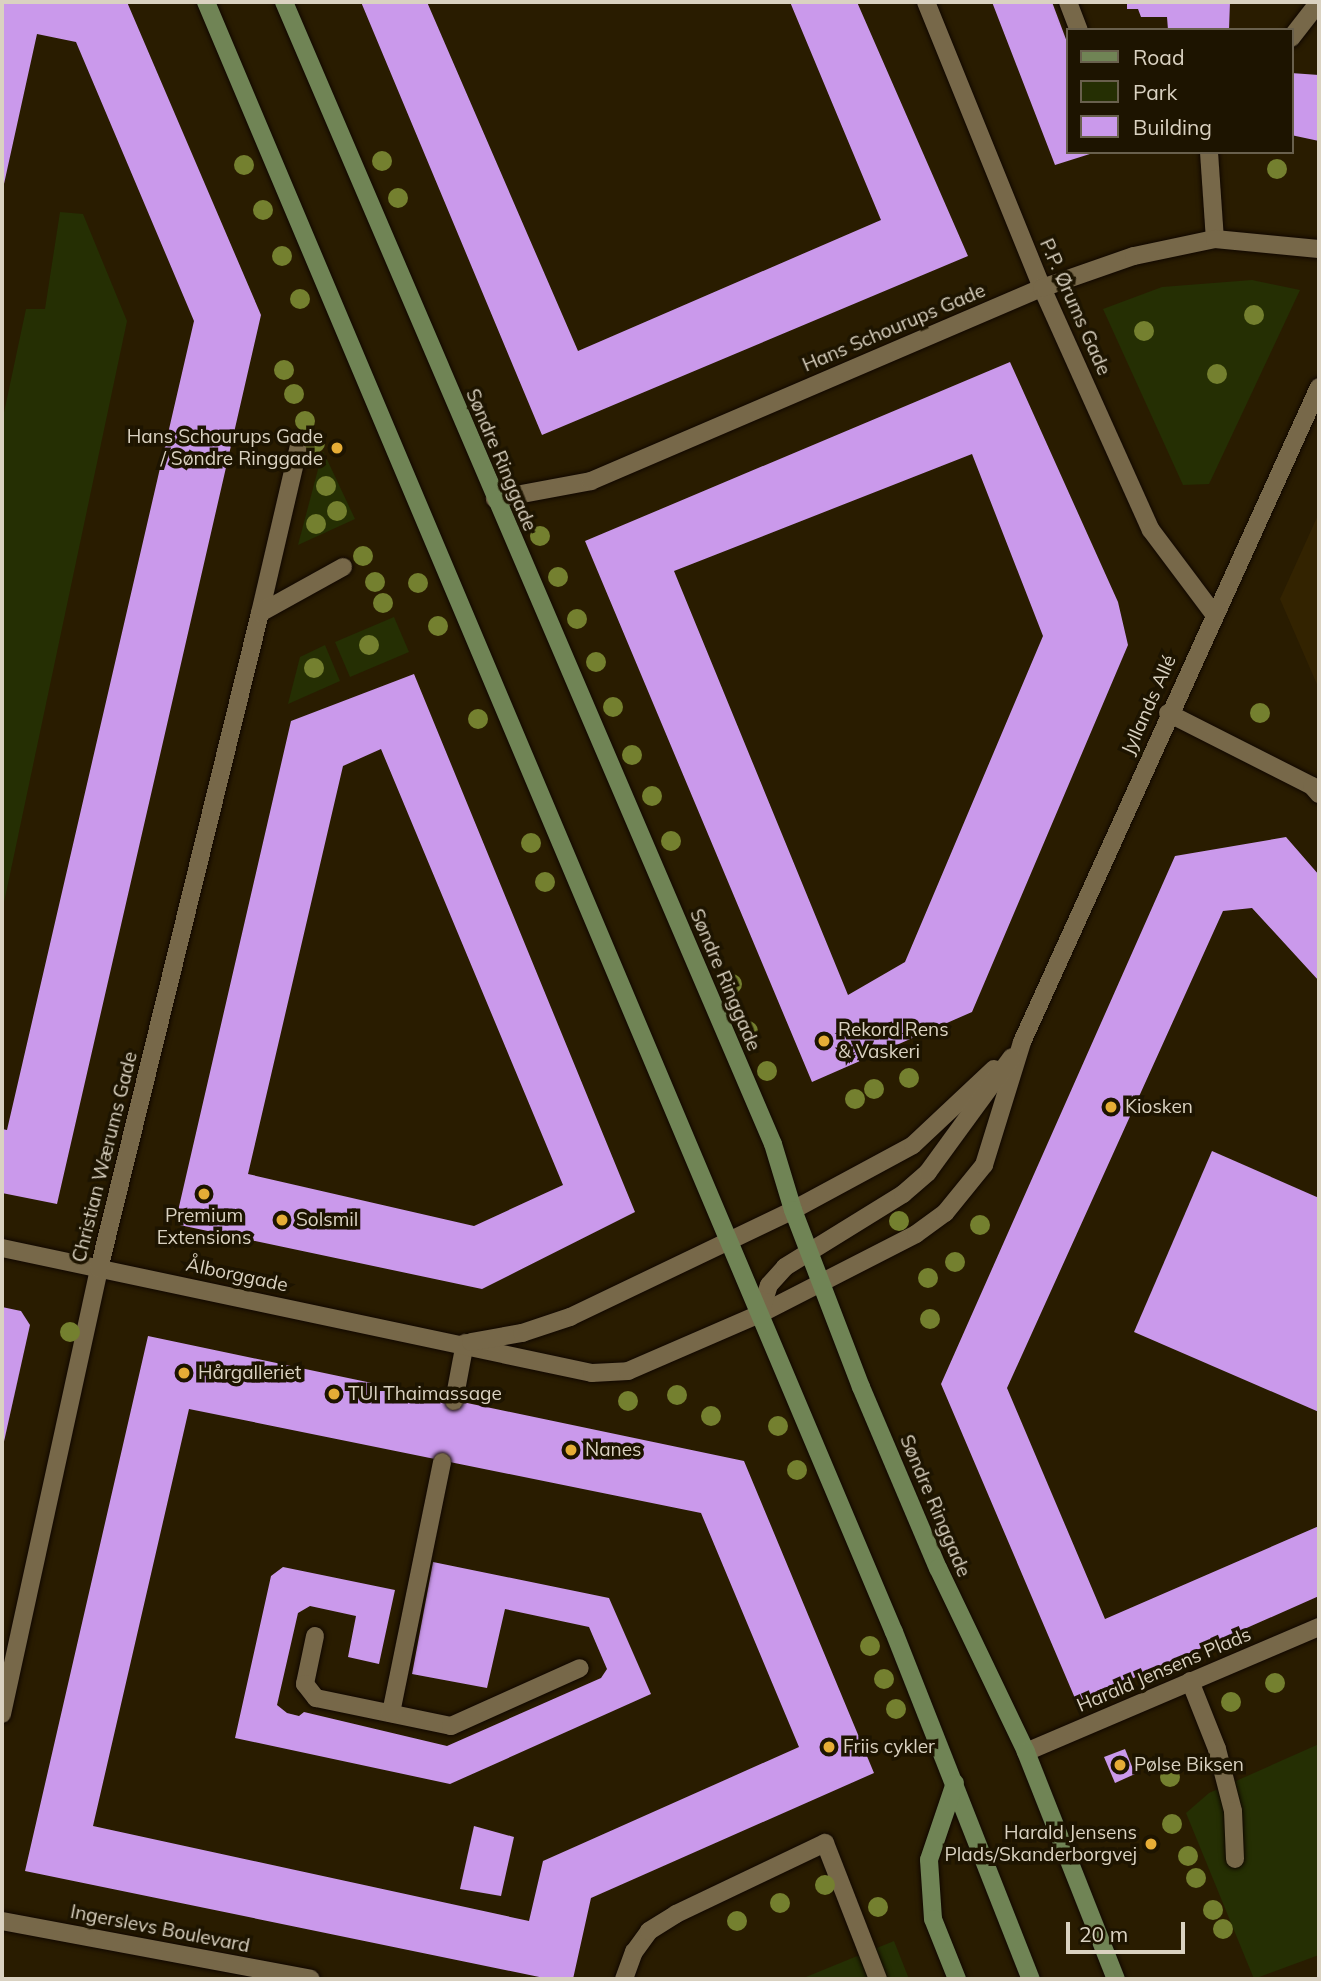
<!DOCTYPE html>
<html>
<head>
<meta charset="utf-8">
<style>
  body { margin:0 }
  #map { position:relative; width:1321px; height:1981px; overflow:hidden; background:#291c00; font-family:Mulish,sans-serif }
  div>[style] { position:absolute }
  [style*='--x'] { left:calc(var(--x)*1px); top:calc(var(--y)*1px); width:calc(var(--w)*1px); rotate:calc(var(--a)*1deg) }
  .built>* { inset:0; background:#332300 }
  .green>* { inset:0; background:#252f03 }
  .building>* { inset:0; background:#ca99eb }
  .roads { filter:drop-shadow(0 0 2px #100700) drop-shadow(0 0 2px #100700) }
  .service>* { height:18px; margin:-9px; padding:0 9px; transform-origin:9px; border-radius:9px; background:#776849 }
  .minor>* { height:18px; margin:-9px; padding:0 9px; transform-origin:9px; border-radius:9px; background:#776849 }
  .tertiary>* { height:18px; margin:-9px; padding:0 9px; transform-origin:9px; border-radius:9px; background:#776849 }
  .secondary>* { height:18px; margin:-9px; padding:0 9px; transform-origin:9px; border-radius:9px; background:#708455 }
  .trees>* { width:20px; height:20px; margin:-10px; border-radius:50%; background:#74802f }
  .dots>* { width:19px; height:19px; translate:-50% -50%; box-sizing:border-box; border:4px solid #1d1400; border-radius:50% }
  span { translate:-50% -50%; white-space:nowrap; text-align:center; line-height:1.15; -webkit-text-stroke:7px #1d1400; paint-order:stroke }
  .street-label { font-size:19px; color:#dad2c1 }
  .poi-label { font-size:19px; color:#dad2c1 }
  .right { translate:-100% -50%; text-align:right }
  .left { translate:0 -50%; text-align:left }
  .frame { position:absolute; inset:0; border:4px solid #dad2c1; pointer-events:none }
  .legend { position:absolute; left:1066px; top:28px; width:228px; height:126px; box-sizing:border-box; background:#1d1400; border:2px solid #69604d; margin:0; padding:9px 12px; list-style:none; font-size:21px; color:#dad2c1 }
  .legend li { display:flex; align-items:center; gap:14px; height:35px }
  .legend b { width:35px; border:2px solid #69604d }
  .scale { position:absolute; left:1066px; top:1922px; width:119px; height:32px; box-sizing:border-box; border:4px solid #dad2c1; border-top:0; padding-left:9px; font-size:21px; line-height:24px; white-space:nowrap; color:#dad2c1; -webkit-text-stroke:5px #1d1400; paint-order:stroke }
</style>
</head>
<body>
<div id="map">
  <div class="built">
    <i style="clip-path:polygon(1319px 513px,1319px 689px,1280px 599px)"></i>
  </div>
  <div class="green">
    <i style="clip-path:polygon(60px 212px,83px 214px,127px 321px,2px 912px,2px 422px,26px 309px,45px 309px)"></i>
    <i style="clip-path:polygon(1252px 280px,1300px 290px,1209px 484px,1183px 485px,1103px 309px,1162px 287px)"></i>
    <i style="clip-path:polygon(323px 451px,355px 519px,298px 545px,321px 458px)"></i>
    <i style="clip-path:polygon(394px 617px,409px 652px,350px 677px,335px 642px)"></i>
    <i style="clip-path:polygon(325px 645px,340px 681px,288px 704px,300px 657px)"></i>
    <i style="clip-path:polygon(1319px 1744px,1319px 1955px,1254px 1979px,1186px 1813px,1209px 1793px)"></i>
    <i style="clip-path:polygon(894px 1941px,909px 1979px,801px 1979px)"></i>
  </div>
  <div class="building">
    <i style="clip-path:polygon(2px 2px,127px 2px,261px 315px,57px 1204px,2px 1193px,2px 1129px,7px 1130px,194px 321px,76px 42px,37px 34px,2px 193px)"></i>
    <i style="clip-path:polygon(361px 2px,427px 2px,578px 351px,881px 220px,790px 2px,857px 2px,968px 256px,542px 435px)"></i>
    <i style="clip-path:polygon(992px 2px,1052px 2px,1067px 42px,1067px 152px,1093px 153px,1055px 165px)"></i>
    <i style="clip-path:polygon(1127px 2px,1230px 2px,1229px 30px,1168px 30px,1167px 17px,1141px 17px,1138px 9px,1127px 9px)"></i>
    <i style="clip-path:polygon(1291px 73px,1319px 75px,1319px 141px,1291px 135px)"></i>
    <i style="clip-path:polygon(evenodd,1010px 362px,1118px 602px,1128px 645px,972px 1012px,812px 1082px,585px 541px,1010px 362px,972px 454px,1043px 636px,905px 962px,848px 995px,674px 571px,972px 454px)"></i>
    <i style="clip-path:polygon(evenodd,414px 674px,635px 1212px,482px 1289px,175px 1224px,291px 721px,414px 674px,381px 749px,563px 1185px,474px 1226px,248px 1174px,343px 766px,381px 749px)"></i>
    <i style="clip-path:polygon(1286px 837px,1319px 875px,1319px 981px,1252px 908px,1223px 911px,1007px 1388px,1105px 1619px,1319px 1526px,1319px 1596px,1077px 1703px,941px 1384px,1175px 856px)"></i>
    <i style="clip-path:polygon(1212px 1151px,1319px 1198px,1319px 1412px,1134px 1332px)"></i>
    <i style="clip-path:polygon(2px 1307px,21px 1311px,30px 1325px,3px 1446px)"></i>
    <i style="clip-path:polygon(evenodd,148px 1336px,744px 1461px,874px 1773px,591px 1898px,573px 1979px,549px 1979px,25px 1871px,148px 1336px,189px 1409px,701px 1513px,799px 1747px,543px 1861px,529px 1921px,93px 1826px,189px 1409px)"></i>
    <i style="clip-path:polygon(433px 1562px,609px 1598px,651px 1694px,450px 1784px,235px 1738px,271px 1576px,283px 1567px,395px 1590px,379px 1664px,348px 1657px,356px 1616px,310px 1606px,298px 1613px,277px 1705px,287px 1713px,299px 1716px,304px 1712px,447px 1746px,601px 1678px,607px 1669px,589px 1627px,505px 1609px,487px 1688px,412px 1674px)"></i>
    <i style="clip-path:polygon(1125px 1749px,1135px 1774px,1115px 1783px,1104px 1757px)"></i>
    <i style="clip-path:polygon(474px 1826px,514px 1837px,501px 1896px,460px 1889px)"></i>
  </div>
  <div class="roads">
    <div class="service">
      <i style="--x:1068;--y:2;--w:30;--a:69"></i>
      <i style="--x:1291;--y:38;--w:46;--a:-52.1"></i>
      <i style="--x:1209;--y:152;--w:87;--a:86.1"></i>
      <i style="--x:454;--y:1401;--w:59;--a:-79.3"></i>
      <i style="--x:315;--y:1636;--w:49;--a:101.8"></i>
      <i style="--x:305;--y:1684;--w:18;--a:52"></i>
      <i style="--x:316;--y:1698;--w:138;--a:11.7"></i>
      <i style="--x:451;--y:1726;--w:141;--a:-24.2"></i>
      <i style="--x:1190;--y:1681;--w:73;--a:68.3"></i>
      <i style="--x:1217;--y:1749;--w:64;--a:75.5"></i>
      <i style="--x:1233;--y:1811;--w:48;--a:87.6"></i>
      <i style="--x:391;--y:1713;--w:256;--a:-78.5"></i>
      <i style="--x:825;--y:1843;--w:146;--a:68.7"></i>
    </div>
    <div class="minor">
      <i style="--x:926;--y:2;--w:309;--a:67.9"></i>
      <i style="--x:1042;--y:288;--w:265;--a:65.8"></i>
      <i style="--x:1151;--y:530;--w:104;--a:53.2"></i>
      <i style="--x:495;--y:499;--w:98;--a:-10.6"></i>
      <i style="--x:591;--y:481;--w:491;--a:-23.2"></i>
      <i style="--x:1042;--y:288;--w:97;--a:-19.2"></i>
      <i style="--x:1134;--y:256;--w:83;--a:-11.9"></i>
      <i style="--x:1215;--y:239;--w:104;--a:5.5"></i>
      <i style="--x:260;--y:613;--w:177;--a:-76.9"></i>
      <i style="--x:1168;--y:713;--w:161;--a:26.9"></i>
      <i style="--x:1312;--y:786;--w:11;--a:49"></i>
      <i style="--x:2;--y:1248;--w:603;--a:11.96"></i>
      <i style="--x:592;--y:1373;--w:36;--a:-3"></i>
      <i style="--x:628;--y:1371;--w:144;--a:-23.4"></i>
      <i style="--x:471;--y:1342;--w:52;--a:-10"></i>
      <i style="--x:522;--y:1333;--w:51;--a:-18.4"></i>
      <i style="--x:570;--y:1317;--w:247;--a:-25.6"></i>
      <i style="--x:2;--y:1714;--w:455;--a:-77.7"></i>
      <i style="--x:99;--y:1269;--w:675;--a:-76.21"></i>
      <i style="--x:260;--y:613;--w:95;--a:-29"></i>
      <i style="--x:1026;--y:1752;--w:319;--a:-23.1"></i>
      <i style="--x:2;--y:1921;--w:314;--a:10.6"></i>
      <i style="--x:624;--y:1979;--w:29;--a:-70"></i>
      <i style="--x:634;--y:1952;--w:26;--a:-54"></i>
      <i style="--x:649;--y:1931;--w:32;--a:-32"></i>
      <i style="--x:676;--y:1914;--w:165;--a:-25.5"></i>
    </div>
    <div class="tertiary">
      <i style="--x:793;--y:1210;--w:136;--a:-28.4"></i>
      <i style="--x:913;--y:1145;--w:111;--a:-43.2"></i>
      <i style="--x:760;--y:1314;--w:175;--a:-27.1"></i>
      <i style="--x:916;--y:1234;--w:36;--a:-36"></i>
      <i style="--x:945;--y:1213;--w:62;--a:-50.9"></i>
      <i style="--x:984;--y:1165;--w:129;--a:-72.8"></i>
      <i style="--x:1022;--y:1042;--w:719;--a:-65.61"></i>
      <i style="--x:760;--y:1314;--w:30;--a:-73"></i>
      <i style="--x:769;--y:1285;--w:24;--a:-48"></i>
      <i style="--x:785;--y:1267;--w:139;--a:-31.7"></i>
      <i style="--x:903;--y:1194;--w:33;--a:-41"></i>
      <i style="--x:928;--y:1172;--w:142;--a:-53.9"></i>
    </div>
    <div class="secondary">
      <i style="--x:206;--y:2;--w:1769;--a:67.12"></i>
      <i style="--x:894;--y:1632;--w:373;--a:68.5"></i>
      <i style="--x:284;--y:2;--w:1242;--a:66.82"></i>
      <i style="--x:773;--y:1144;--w:69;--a:73.1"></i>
      <i style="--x:793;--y:1210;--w:190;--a:69"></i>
      <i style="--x:861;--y:1387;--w:197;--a:67"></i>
      <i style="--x:938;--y:1568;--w:204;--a:64.4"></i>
      <i style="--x:1026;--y:1752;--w:244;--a:68.4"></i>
      <i style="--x:955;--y:1783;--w:81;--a:108.7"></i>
      <i style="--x:929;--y:1860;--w:59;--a:86.1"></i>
      <i style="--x:933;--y:1919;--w:65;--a:68.2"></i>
    </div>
  </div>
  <div class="trees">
    <i style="left:382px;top:161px"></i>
    <i style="left:244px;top:165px"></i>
    <i style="left:1277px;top:169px"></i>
    <i style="left:398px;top:198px"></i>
    <i style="left:263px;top:210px"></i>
    <i style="left:282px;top:256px"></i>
    <i style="left:300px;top:299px"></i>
    <i style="left:1254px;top:315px"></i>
    <i style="left:1144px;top:331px"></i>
    <i style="left:284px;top:370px"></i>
    <i style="left:1217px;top:374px"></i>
    <i style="left:294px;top:394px"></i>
    <i style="left:305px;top:421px"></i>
    <i style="left:315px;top:443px"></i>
    <i style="left:326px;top:486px"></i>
    <i style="left:337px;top:511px"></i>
    <i style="left:316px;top:524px"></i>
    <i style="left:540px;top:536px"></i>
    <i style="left:363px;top:556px"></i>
    <i style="left:558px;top:577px"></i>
    <i style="left:375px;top:582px"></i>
    <i style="left:418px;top:583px"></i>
    <i style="left:383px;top:603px"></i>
    <i style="left:577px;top:619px"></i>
    <i style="left:438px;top:626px"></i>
    <i style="left:369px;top:645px"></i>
    <i style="left:596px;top:662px"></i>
    <i style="left:314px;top:668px"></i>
    <i style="left:613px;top:707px"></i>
    <i style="left:1260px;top:713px"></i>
    <i style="left:478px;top:719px"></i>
    <i style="left:632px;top:755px"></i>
    <i style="left:652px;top:796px"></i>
    <i style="left:671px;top:841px"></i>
    <i style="left:531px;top:843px"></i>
    <i style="left:545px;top:882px"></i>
    <i style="left:732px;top:984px"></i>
    <i style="left:748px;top:1031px"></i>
    <i style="left:767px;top:1071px"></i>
    <i style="left:909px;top:1078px"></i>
    <i style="left:874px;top:1089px"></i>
    <i style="left:855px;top:1099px"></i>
    <i style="left:899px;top:1221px"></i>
    <i style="left:980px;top:1225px"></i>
    <i style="left:955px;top:1262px"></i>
    <i style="left:928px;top:1278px"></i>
    <i style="left:930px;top:1319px"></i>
    <i style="left:70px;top:1332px"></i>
    <i style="left:677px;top:1395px"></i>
    <i style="left:628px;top:1401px"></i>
    <i style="left:711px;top:1416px"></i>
    <i style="left:778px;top:1426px"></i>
    <i style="left:797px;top:1470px"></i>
    <i style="left:870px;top:1646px"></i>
    <i style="left:884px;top:1679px"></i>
    <i style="left:1275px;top:1683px"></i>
    <i style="left:1231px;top:1702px"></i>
    <i style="left:896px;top:1709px"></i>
    <i style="left:1170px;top:1777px"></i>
    <i style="left:1172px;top:1824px"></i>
    <i style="left:1188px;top:1856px"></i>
    <i style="left:1196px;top:1878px"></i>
    <i style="left:825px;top:1885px"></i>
    <i style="left:780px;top:1903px"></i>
    <i style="left:878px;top:1907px"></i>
    <i style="left:1213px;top:1910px"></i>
    <i style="left:737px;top:1921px"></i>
    <i style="left:1223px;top:1929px"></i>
  </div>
  <div class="dots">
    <i style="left:337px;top:448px;background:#e6ad36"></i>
    <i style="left:824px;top:1041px;background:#e6ad36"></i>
    <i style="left:1111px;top:1107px;background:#e6ad36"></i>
    <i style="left:204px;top:1194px;background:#e6ad36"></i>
    <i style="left:282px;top:1220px;background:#e6ad36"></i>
    <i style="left:184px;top:1373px;background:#e6ad36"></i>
    <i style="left:334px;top:1394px;background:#e6ad36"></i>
    <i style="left:571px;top:1450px;background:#e6ad36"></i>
    <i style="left:829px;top:1747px;background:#e6ad36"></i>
    <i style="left:1120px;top:1765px;background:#e6ad36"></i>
    <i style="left:1151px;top:1844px;background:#e6ad36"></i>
  </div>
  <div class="street-label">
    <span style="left:1075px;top:307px;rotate:66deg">P.P. Ørums Gade</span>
    <span style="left:894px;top:328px;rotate:-23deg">Hans Schourups Gade</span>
    <span style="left:501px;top:460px;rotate:67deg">Søndre Ringgade</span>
    <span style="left:1149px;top:705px;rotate:-66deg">Jyllands Allé</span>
    <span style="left:725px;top:980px;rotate:67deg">Søndre Ringgade</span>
    <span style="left:105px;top:1157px;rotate:-76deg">Christian Wærums Gade</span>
    <span style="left:237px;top:1275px;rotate:12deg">Ålborggade</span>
    <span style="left:935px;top:1506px;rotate:67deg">Søndre Ringgade</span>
    <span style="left:1164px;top:1670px;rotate:-23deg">Harald Jensens Plads</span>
    <span style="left:160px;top:1929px;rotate:11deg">Ingerslevs Boulevard</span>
  </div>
  <div class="poi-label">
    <span class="right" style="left:323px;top:448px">Hans Schourups Gade<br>/ Søndre Ringgade</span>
    <span class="left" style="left:838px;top:1041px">Rekord Rens<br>&amp; Vaskeri</span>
    <span class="left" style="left:1125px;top:1107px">Kiosken</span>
    <span style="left:204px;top:1227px">Premium<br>Extensions</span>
    <span class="left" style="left:296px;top:1220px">Solsmil</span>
    <span class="left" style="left:198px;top:1373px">Hårgalleriet</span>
    <span class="left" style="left:348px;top:1394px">TUI Thaimassage</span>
    <span class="left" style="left:585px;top:1450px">Nanes</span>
    <span class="left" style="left:843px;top:1747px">Friis cykler</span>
    <span class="left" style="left:1134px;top:1765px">Pølse Biksen</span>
    <span class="right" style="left:1137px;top:1844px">Harald Jensens<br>Plads/Skanderborgvej</span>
  </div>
  <div class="frame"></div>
  <ul class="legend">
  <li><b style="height:9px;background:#708455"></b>Road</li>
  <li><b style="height:19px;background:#252f03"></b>Park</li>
  <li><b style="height:19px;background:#ca99eb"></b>Building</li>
  </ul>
  <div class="scale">20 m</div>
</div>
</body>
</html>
